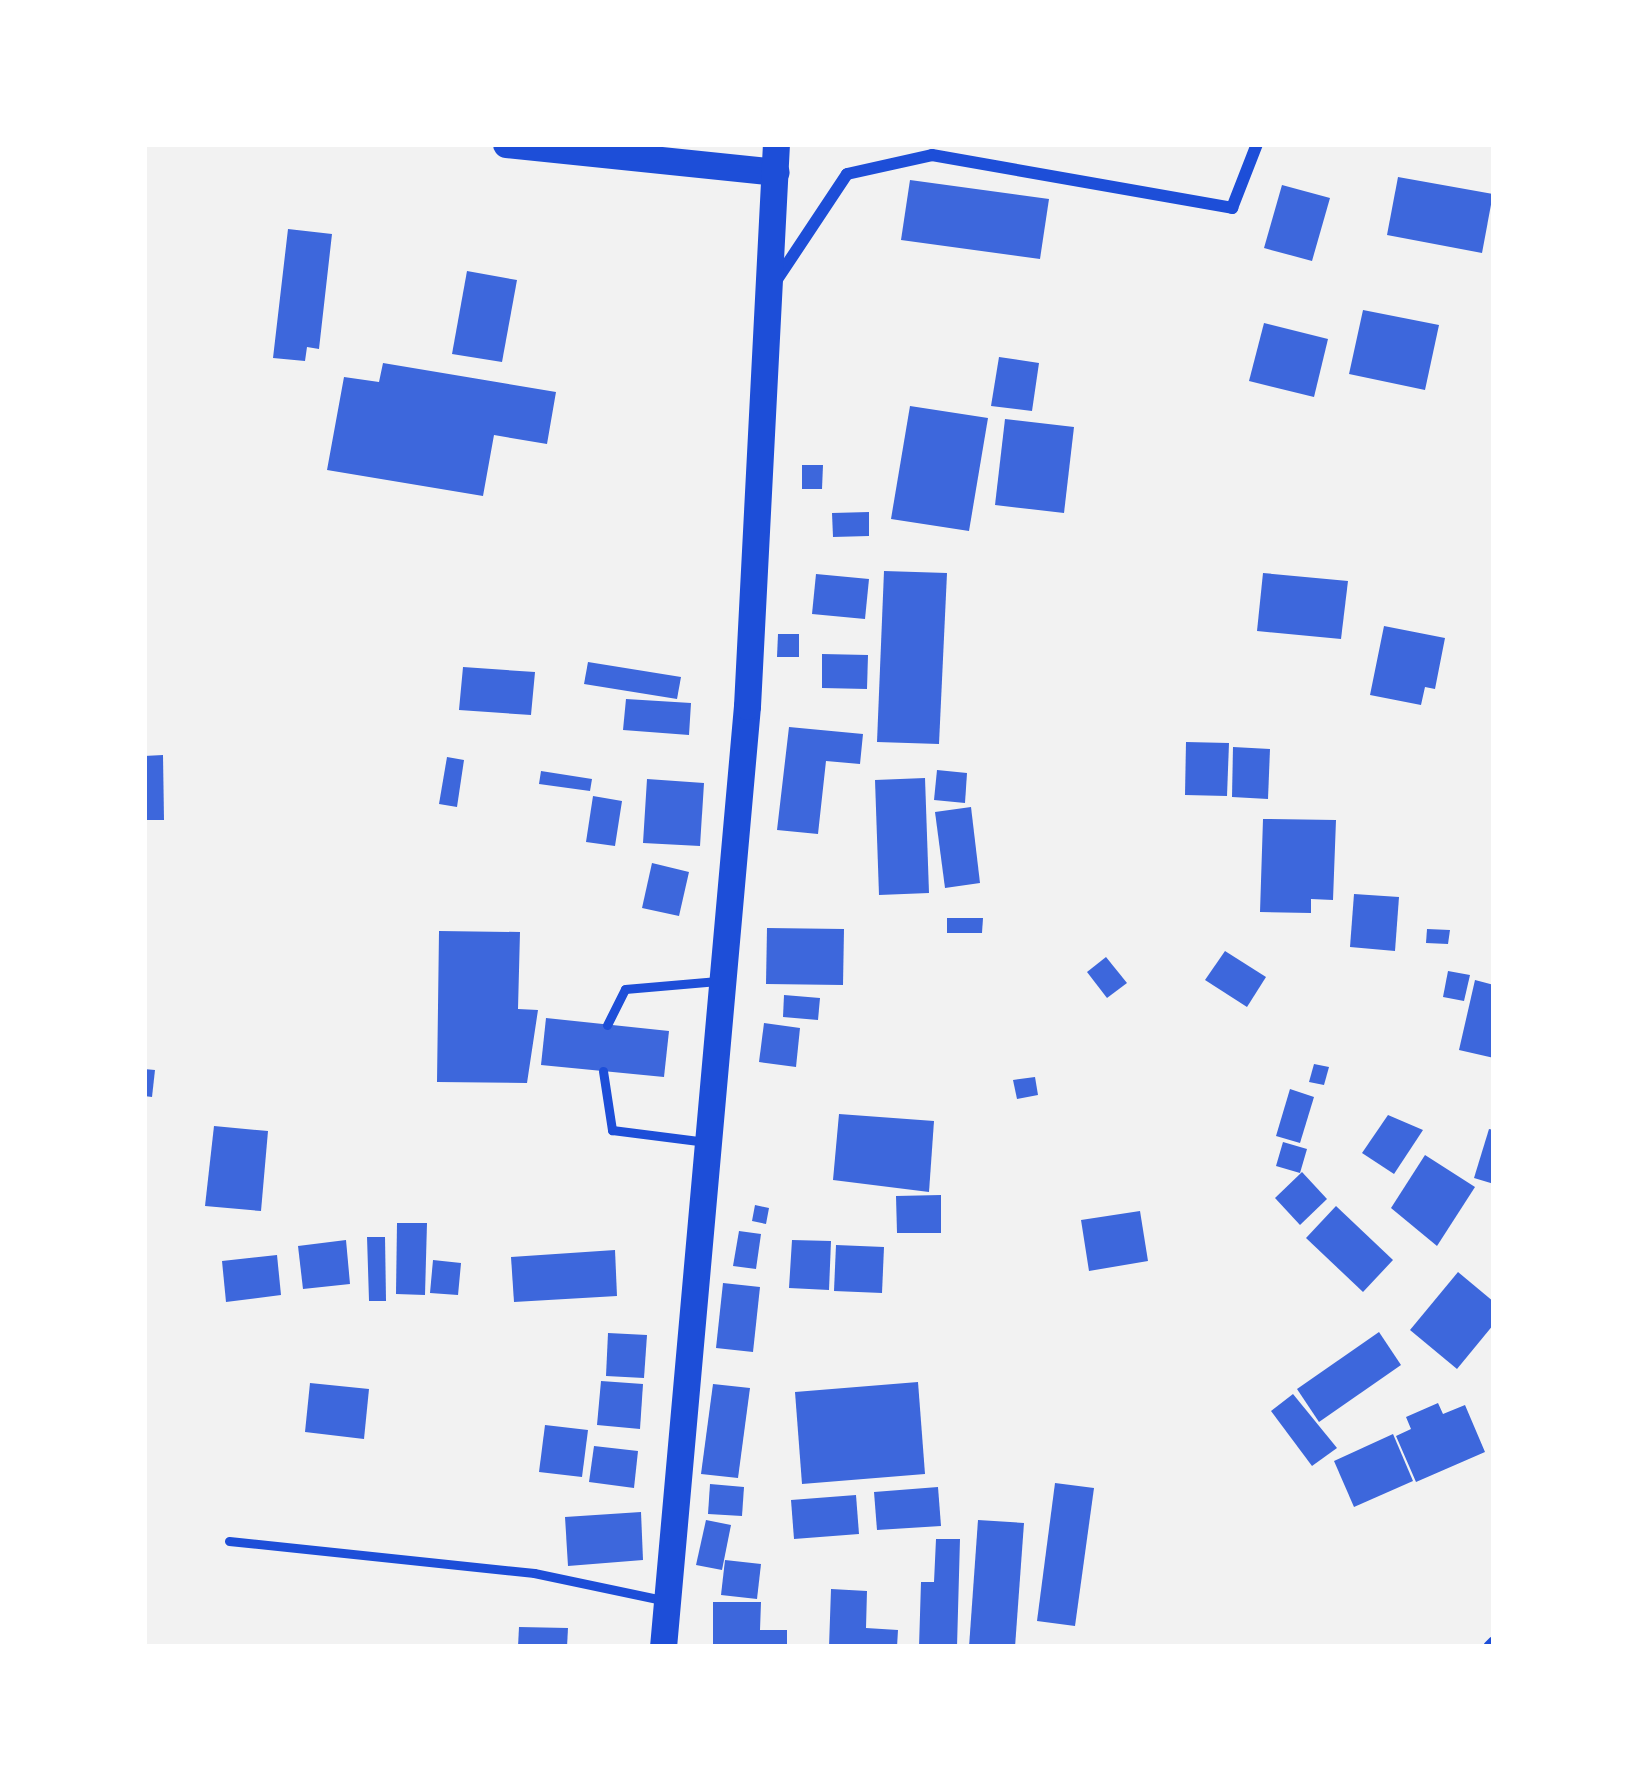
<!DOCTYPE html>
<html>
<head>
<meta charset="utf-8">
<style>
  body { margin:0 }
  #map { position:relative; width:1638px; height:1791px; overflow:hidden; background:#f2f2f2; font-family:"Exo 2",sans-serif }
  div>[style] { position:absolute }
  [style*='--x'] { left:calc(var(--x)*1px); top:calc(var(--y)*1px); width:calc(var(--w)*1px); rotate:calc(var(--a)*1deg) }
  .building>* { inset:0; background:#3d67dc }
  .service>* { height:9px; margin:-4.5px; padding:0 4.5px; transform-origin:4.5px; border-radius:4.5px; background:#1d4ed8 }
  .minor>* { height:12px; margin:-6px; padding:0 6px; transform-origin:6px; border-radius:6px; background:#1d4ed8 }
  .primary>* { height:27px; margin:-13.5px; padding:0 13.5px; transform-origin:13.5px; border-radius:13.5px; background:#1d4ed8 }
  span { translate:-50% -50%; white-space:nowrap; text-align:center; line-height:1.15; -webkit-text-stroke:10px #fff; paint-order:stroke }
  .frame { position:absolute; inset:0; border:147px solid #fff; pointer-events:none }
</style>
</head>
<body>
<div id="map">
  <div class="building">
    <i style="clip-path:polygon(1398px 177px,1493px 194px,1482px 253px,1387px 235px)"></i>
    <i style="clip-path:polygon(910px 180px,1049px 199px,1040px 259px,901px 240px)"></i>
    <i style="clip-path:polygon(1282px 185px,1330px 198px,1312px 261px,1264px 248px)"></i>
    <i style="clip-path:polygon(288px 229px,332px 234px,319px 349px,307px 347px,305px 361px,273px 358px)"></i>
    <i style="clip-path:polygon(467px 271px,517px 280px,502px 362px,452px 354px)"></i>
    <i style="clip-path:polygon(1363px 310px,1439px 325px,1425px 390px,1349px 374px)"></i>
    <i style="clip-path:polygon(1264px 323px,1328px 339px,1314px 397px,1249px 381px)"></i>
    <i style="clip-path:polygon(999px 357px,1039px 363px,1032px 411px,991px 406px)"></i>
    <i style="clip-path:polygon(383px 363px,556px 392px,547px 444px,494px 435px,483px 496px,327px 470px,344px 377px,379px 382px)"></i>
    <i style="clip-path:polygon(910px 406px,988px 418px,969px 531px,891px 519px)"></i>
    <i style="clip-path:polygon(1005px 419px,1074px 427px,1064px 513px,995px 505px)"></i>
    <i style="clip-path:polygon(802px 465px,823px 465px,822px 489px,802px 489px)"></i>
    <i style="clip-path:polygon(869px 512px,869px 536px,833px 537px,832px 513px)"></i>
    <i style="clip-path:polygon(884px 571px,947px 573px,939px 744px,877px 742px)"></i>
    <i style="clip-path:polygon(1263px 573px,1348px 581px,1341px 639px,1257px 631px)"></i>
    <i style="clip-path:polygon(816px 574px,869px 579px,865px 619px,812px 614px)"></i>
    <i style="clip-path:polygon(1384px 626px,1445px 638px,1435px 689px,1425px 687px,1421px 705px,1370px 695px)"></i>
    <i style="clip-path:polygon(778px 634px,799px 634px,799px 657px,777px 657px)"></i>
    <i style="clip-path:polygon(822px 654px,868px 655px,867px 689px,822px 688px)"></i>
    <i style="clip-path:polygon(588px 662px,681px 677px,677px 699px,584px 684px)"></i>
    <i style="clip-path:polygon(463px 667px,535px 672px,531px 715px,459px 710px)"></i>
    <i style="clip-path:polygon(626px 699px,691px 703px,689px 735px,623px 730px)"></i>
    <i style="clip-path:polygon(789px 727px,863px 734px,860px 764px,826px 761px,818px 834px,777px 830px)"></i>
    <i style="clip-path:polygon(1186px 742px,1229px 743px,1227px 796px,1185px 795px)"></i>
    <i style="clip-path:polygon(1233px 747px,1270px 749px,1268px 799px,1232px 797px)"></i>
    <i style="clip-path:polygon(163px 755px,164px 820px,144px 820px,144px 756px)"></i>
    <i style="clip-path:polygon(447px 757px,464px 760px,457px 807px,439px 804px)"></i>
    <i style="clip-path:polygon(937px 770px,967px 773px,965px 803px,934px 800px)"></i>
    <i style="clip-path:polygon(541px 771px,592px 779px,590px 791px,539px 784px)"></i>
    <i style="clip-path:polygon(925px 778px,929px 893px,879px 895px,875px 780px)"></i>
    <i style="clip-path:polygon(647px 779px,704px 783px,700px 846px,643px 843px)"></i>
    <i style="clip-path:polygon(593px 796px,622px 801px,615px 846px,586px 842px)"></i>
    <i style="clip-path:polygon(971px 807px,980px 883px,945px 888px,935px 812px)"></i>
    <i style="clip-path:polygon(1263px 819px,1336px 820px,1333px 900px,1311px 899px,1311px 913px,1260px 912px)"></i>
    <i style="clip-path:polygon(652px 863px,689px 872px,679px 916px,642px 908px)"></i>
    <i style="clip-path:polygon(1354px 894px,1399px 897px,1395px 951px,1350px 947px)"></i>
    <i style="clip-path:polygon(947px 918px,983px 918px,982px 933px,947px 933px)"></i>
    <i style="clip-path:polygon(767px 928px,844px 929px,843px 985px,766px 984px)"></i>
    <i style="clip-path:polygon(1427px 929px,1450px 930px,1448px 944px,1426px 943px)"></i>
    <i style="clip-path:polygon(439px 931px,520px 932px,518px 1009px,538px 1010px,527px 1083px,437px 1082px)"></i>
    <i style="clip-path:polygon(1225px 951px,1266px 977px,1247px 1007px,1205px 980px)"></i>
    <i style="clip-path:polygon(1106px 957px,1127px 983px,1107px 998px,1087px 972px)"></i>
    <i style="clip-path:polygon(1448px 971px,1470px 975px,1464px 1001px,1443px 997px)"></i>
    <i style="clip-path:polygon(1475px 980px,1494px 985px,1494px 1058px,1459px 1050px)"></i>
    <i style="clip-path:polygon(784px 995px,820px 998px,818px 1020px,783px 1017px)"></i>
    <i style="clip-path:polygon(546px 1018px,669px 1031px,664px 1077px,541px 1065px)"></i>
    <i style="clip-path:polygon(764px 1023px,800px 1028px,796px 1067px,759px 1062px)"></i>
    <i style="clip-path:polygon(1314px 1064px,1329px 1067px,1324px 1085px,1309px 1082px)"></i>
    <i style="clip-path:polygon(144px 1069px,155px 1070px,152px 1097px,144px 1096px)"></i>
    <i style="clip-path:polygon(1035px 1077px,1038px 1095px,1017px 1099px,1013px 1080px)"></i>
    <i style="clip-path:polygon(1290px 1089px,1314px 1097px,1300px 1143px,1276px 1136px)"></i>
    <i style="clip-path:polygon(839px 1114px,934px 1121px,929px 1192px,833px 1180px)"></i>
    <i style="clip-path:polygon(1388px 1115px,1423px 1130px,1394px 1174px,1362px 1153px)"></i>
    <i style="clip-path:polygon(214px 1126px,268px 1131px,261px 1211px,205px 1206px)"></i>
    <i style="clip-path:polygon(1489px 1129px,1494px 1130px,1494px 1184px,1474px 1178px)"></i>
    <i style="clip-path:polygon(1283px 1142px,1307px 1149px,1300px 1173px,1276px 1166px)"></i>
    <i style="clip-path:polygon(1425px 1155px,1475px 1187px,1437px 1246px,1391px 1208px)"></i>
    <i style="clip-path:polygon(1302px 1172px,1327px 1199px,1300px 1225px,1275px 1198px)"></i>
    <i style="clip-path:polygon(941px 1195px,941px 1233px,897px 1233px,896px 1196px)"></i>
    <i style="clip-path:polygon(755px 1205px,769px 1208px,766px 1224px,752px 1221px)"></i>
    <i style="clip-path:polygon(1336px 1206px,1393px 1260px,1363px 1292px,1306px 1238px)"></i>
    <i style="clip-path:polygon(1140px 1211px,1148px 1261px,1089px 1271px,1081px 1220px)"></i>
    <i style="clip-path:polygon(397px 1223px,427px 1223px,425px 1295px,396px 1294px)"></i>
    <i style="clip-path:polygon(739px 1231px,761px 1234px,756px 1269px,733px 1266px)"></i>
    <i style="clip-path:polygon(367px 1237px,385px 1237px,386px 1301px,369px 1301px)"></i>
    <i style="clip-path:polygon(346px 1240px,350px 1284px,303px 1289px,298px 1246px)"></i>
    <i style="clip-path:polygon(792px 1240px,831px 1241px,829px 1290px,789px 1288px)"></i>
    <i style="clip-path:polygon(836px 1245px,884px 1247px,882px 1293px,834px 1291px)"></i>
    <i style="clip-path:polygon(615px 1250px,617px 1296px,514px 1302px,511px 1257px)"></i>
    <i style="clip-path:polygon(277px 1255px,281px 1295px,226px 1302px,222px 1261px)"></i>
    <i style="clip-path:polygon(433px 1260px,461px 1263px,458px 1295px,430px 1293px)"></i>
    <i style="clip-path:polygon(1458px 1272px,1494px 1302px,1494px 1324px,1457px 1369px,1410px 1330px)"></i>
    <i style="clip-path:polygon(723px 1283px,760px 1287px,753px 1352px,716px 1348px)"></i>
    <i style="clip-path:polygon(1379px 1332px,1401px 1365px,1319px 1422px,1297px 1389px)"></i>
    <i style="clip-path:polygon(608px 1333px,647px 1335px,644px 1378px,606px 1376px)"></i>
    <i style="clip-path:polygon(601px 1381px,643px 1384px,640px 1429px,597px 1425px)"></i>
    <i style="clip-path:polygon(918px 1382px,925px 1474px,802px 1484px,795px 1392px)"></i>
    <i style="clip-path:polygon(310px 1383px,369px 1389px,364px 1439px,305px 1432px)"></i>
    <i style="clip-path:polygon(713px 1384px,750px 1388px,738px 1478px,701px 1474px)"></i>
    <i style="clip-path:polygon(1293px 1394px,1337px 1448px,1312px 1466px,1271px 1411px)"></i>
    <i style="clip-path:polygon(1438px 1403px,1443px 1414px,1465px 1405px,1485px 1452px,1416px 1482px,1396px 1436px,1411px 1429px,1406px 1417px)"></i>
    <i style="clip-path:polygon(545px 1425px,588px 1430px,582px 1477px,539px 1472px)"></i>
    <i style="clip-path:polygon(1393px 1434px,1413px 1481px,1354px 1507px,1334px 1461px)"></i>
    <i style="clip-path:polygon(594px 1446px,638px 1451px,634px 1488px,589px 1482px)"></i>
    <i style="clip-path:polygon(1055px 1483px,1094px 1488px,1075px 1626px,1037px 1621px)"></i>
    <i style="clip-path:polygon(710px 1484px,744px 1487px,742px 1516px,708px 1514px)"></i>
    <i style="clip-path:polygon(938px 1487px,941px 1526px,877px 1530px,874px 1492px)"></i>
    <i style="clip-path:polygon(856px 1495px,859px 1534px,794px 1539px,791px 1500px)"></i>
    <i style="clip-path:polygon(641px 1512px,643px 1560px,568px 1566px,565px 1517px)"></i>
    <i style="clip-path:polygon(706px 1520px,731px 1525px,722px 1570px,696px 1565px)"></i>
    <i style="clip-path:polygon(978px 1520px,1024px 1523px,1015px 1647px,969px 1647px)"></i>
    <i style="clip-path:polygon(936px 1539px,960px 1539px,957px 1647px,919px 1647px,921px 1582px,934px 1582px)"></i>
    <i style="clip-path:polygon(725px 1560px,761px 1564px,757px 1599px,721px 1595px)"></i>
    <i style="clip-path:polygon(831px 1589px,867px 1591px,866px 1628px,898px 1630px,897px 1647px,829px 1647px)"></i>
    <i style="clip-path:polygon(713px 1602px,761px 1602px,760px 1630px,787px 1630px,787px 1647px,713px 1647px)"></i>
    <i style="clip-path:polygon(519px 1627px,568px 1628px,567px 1647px,518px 1647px)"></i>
  </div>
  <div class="service">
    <i style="--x:607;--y:1025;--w:40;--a:-63.4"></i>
    <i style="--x:625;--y:989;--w:93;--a:-4.9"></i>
    <i style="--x:603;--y:1071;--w:60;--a:81.3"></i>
    <i style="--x:612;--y:1130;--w:95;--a:7.3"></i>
    <i style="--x:229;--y:1541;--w:307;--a:6"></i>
    <i style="--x:534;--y:1573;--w:131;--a:11.9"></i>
  </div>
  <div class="minor">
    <i style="--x:774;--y:284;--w:132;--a:-56.4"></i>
    <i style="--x:847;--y:174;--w:87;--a:-12.6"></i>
    <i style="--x:932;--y:155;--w:305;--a:10"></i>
    <i style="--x:1232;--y:208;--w:69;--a:-68.7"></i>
    <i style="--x:1489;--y:1647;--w:7;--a:-45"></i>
  </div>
  <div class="primary">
    <i style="--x:506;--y:144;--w:271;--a:5.9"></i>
    <i style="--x:663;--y:1647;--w:945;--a:-84.9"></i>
    <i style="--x:747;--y:706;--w:563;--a:-87.05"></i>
  </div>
  <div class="frame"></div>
</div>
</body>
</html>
